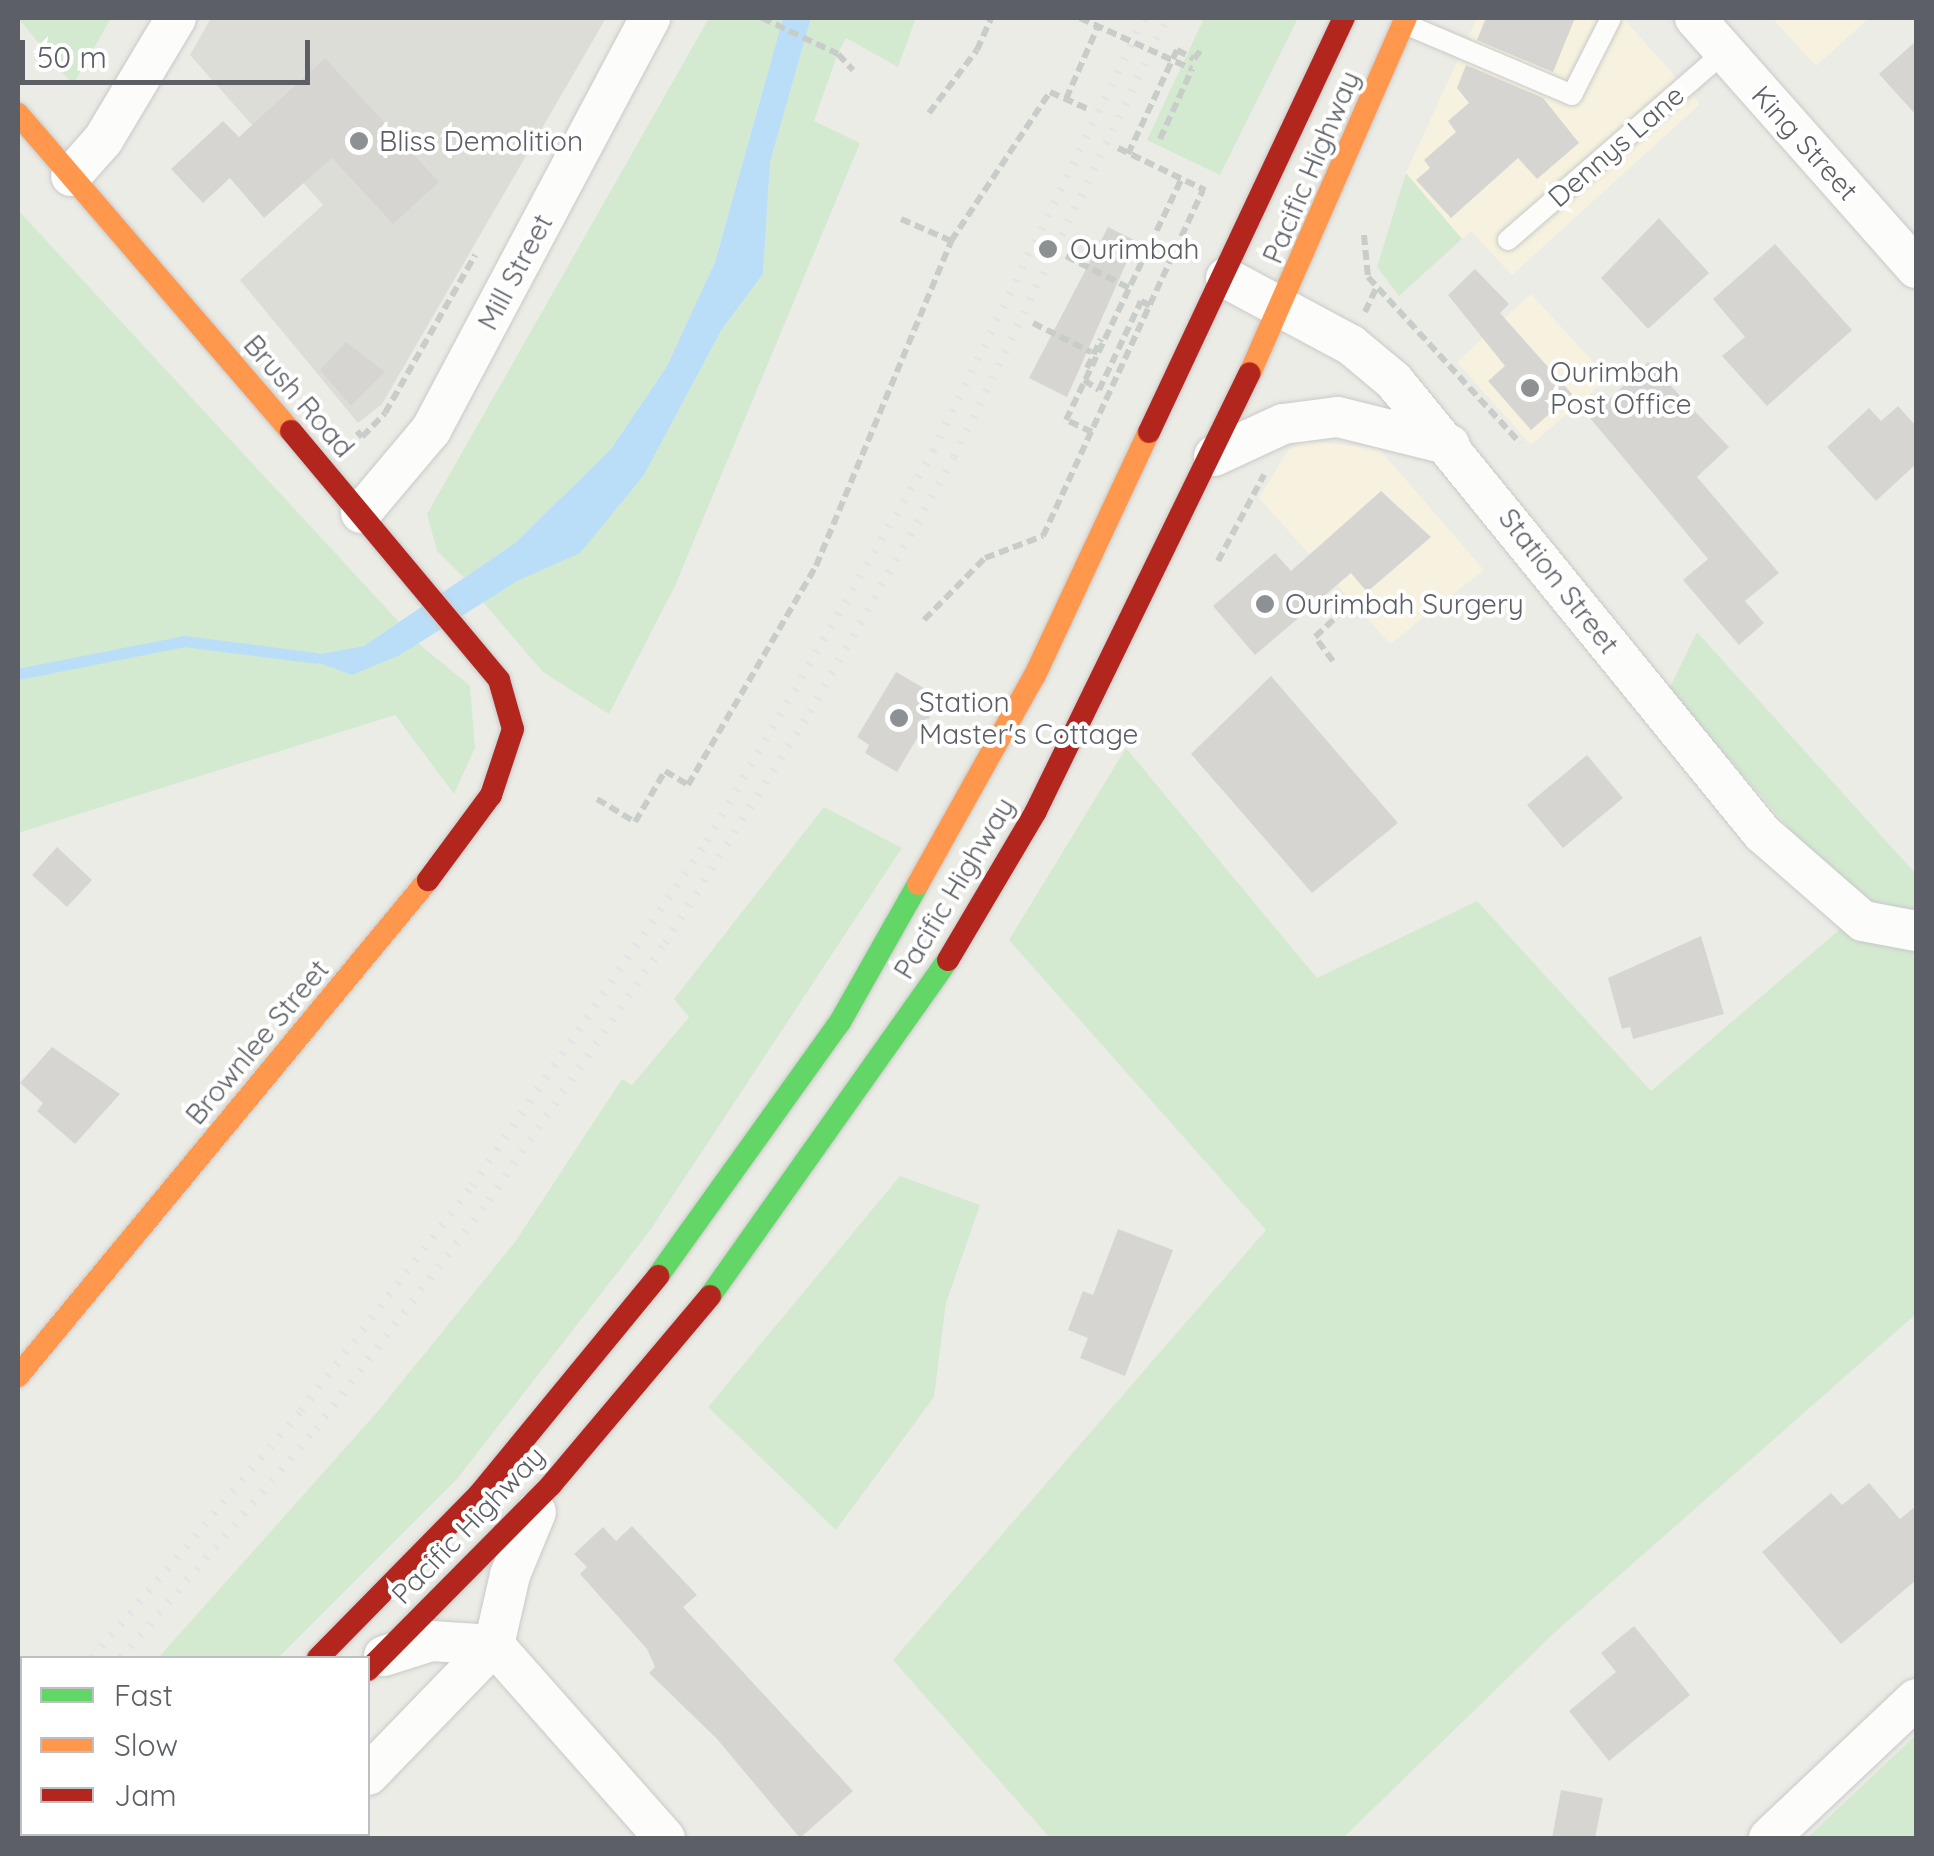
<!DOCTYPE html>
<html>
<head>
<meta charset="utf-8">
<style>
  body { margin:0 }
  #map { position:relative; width:1934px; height:1856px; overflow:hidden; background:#ecece7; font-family:Quicksand,sans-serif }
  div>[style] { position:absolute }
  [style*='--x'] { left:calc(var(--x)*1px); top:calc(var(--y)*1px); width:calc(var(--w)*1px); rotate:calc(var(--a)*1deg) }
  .commercial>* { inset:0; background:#f6f2df }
  .industrial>* { inset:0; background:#ddddd8 }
  .green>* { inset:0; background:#d3ead1 }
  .water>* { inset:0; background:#badef8 }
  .stream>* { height:11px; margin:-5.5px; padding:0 5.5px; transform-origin:5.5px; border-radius:5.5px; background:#badef8 }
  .building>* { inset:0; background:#d6d5d2 }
  .path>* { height:6px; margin-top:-3px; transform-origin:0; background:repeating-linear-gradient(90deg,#c8cdca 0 10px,transparent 0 15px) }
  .roads { filter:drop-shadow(0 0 2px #c9c9c8) drop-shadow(0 0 2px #c9c9c8) }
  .lane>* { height:20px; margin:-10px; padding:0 10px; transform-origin:10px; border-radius:10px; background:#fcfcfb }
  .street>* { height:40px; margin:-20px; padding:0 20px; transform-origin:20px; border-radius:20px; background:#fcfcfb }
  .fast>* { height:22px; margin:-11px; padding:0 11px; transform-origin:11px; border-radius:11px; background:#63d668 }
  .slow>* { height:22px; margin:-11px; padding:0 11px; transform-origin:11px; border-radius:11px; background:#ff974d }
  .jam>* { height:22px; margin:-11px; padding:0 11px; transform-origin:11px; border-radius:11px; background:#b3261e }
  .rail>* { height:8px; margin-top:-4px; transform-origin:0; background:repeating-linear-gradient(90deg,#e3e4e3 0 2.5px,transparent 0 14.5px) }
  .path-bridge>* { height:6px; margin-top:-3px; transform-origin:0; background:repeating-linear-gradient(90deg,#c8cdca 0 10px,transparent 0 15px) }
  .dots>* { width:28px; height:28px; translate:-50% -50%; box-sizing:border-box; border:5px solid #fff; border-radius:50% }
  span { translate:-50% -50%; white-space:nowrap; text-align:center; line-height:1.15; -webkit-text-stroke:8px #fff; paint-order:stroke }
  .poi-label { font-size:28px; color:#5c6066 }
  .left { translate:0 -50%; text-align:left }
  .street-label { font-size:28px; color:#5c6066 }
  .frame { position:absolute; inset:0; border:20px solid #5c6066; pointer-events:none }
  .legend { position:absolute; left:20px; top:1656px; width:350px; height:180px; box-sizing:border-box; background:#fff; border:2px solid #bebfc2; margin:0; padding:12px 18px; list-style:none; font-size:30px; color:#5c6066 }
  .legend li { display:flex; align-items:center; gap:20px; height:50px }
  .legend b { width:50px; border:2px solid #bebfc2 }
  .scale { position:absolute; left:20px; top:40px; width:290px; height:45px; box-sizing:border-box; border:5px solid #5c6066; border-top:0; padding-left:12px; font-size:30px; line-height:35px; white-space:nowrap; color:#5c6066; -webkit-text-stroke:8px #fff; paint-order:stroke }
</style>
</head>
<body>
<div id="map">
  <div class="commercial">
    <i style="clip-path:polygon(1477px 18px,1623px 18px,1700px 104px,1512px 275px,1471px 231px,1462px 239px,1406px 173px)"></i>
    <i style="clip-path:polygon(1772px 18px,1869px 18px,1816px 66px)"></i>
    <i style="clip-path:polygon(1531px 294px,1608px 378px,1531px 445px,1457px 362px)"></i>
    <i style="clip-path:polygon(1305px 441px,1378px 448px,1484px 570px,1390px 644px,1259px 498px,1289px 449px)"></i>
  </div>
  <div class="industrial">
    <i style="clip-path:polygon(211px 18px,606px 18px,382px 404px,358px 423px,240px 280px,323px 205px,190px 55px)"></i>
  </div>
  <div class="green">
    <i style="clip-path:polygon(18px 18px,111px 18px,73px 85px)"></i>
    <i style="clip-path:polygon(709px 18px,783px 18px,715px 262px,667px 366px,611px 449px,515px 543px,464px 578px,437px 551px,427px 514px)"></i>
    <i style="clip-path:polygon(811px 18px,916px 18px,898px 67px,846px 38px,838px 53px,814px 121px,860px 143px,675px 586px,609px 714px,543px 672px,483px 602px,644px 475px,722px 329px,763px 274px,770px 162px)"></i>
    <i style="clip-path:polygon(1204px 18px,1298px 18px,1220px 175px,1147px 140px)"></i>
    <i style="clip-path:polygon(1406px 173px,1462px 239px,1399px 296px,1377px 267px)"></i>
    <i style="clip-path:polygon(18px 210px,399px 622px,364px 646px,305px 657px,400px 655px,418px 643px,470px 686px,475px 748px,454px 794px,395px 715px,18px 833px)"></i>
    <i style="clip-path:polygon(1697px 632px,1916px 874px,1916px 911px,1868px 904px,1788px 827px,1669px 689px)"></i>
    <i style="clip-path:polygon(1126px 748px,1317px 978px,1477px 901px,1651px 1091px,1845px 925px,1916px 944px,1916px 1314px,1553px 1634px,1343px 1838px,1050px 1838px,893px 1660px,1266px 1230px,1009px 940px)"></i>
    <i style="clip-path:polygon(824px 807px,902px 848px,649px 1232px,457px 1479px,278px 1658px,158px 1658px,378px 1411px,515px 1242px,622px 1079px,632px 1085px,689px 1017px,674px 999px)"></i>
    <i style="clip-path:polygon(900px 1176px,980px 1205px,946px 1303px,934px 1397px,836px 1530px,708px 1407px)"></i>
    <i style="clip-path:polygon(1916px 1735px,1916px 1838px,1805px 1838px,1810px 1835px)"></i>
  </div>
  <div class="water">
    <i style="clip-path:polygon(783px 18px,811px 18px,770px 162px,763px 274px,722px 329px,644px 475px,580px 553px,517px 581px,400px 655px,352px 675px,303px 657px,364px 646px,515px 543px,611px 449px,667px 366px,715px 262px)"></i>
  </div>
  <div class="stream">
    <i style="--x:18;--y:674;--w:169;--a:-11.2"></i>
    <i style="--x:184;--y:641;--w:133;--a:7.3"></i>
  </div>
  <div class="building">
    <i style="clip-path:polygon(1486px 18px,1575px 18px,1553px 72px,1477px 40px)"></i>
    <i style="clip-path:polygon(1916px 41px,1916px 115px,1879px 74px)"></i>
    <i style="clip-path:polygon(325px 58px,439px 182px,393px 224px,332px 158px,264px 218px,230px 178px,203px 203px,171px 169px,223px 121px,239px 137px)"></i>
    <i style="clip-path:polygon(1466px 65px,1543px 98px,1579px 143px,1537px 179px,1518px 158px,1451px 218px,1416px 180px,1430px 168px,1424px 160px,1456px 132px,1448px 121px,1469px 103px,1457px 88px)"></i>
    <i style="clip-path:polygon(1659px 218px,1709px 273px,1648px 329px,1601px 278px)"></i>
    <i style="clip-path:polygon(1108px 227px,1136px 241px,1067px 397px,1029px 378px)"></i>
    <i style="clip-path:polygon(1775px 244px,1852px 330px,1767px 406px,1722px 356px,1745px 337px,1713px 299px)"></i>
    <i style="clip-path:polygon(1475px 269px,1509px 304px,1500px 313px,1572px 394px,1531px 430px,1488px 381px,1505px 366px,1448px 295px)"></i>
    <i style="clip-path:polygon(346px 342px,385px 372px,351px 406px,320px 370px)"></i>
    <i style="clip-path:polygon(1648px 362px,1729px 447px,1697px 477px,1779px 573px,1745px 601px,1764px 623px,1739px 645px,1683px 580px,1708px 559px,1590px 418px)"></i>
    <i style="clip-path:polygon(1898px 406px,1916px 426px,1916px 464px,1876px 501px,1827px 447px,1869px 408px,1881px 421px)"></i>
    <i style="clip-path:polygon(1381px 491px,1431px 537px,1367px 592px,1351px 573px,1255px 655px,1213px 606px,1275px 553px,1291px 571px)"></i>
    <i style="clip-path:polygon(896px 672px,941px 698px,897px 772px,865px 753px,869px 745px,857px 737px)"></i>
    <i style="clip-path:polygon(1271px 676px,1398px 823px,1312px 893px,1191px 754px)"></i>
    <i style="clip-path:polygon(1587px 755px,1623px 798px,1563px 848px,1527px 805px)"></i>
    <i style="clip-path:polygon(57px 847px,92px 880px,67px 907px,32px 875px)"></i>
    <i style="clip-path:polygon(1701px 936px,1724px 1014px,1633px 1039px,1630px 1027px,1622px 1029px,1608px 978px)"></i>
    <i style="clip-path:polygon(52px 1047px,120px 1094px,75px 1144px,37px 1111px,43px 1103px,20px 1083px)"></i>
    <i style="clip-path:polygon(1118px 1229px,1173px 1250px,1125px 1376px,1080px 1358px,1088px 1338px,1068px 1330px,1083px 1291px,1093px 1295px)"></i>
    <i style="clip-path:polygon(1869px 1483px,1900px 1519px,1916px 1506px,1916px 1580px,1841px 1644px,1762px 1552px,1831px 1493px,1842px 1505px)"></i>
    <i style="clip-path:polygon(632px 1526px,697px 1595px,683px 1607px,853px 1791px,800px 1838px,717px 1739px,649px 1673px,655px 1667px,647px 1649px,580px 1574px,587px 1567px,574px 1554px,603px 1527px,616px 1541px)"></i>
    <i style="clip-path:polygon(1634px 1626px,1690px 1695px,1609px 1761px,1569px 1711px,1616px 1672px,1601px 1653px)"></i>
    <i style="clip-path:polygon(1561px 1790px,1603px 1798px,1595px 1838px,1552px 1838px)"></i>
  </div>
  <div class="path">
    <i style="--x:762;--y:18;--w:84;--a:25.3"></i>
    <i style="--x:838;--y:54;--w:22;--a:47"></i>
    <i style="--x:1066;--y:99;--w:80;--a:-66.3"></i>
    <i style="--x:929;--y:113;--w:79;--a:-52.7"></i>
    <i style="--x:977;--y:50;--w:35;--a:-66"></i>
    <i style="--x:1160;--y:139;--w:77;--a:-65.4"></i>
    <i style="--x:1118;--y:148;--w:97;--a:25.8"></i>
    <i style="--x:1128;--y:154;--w:115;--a:-64.8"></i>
    <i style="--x:1177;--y:50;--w:19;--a:28"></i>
    <i style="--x:1194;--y:59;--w:15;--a:-53"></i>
    <i style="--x:901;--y:219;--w:55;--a:23.7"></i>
    <i style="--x:1364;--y:235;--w:42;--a:84.6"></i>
    <i style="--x:1368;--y:277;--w:225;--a:47.5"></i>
    <i style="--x:1066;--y:256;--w:71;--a:26.9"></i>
    <i style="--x:1365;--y:312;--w:26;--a:-65"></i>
    <i style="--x:1033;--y:323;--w:65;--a:26.6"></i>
    <i style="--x:1087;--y:368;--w:32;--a:-64"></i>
    <i style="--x:1084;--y:380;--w:18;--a:34"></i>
    <i style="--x:1099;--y:390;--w:98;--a:-64.7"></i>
    <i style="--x:1141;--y:301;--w:11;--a:27"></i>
    <i style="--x:357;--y:431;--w:8;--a:50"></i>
    <i style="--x:362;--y:437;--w:33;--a:-46"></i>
    <i style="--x:385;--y:413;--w:182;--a:-60.3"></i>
    <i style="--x:1092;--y:432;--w:29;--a:-155"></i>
    <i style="--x:1066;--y:420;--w:266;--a:-64.4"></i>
    <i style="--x:1218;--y:561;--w:98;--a:-61.9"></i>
    <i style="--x:924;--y:620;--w:87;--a:-45.5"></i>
    <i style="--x:985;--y:558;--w:62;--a:-20.8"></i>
    <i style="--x:1043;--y:536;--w:381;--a:-65.2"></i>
    <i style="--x:1333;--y:661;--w:30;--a:-127"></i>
    <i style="--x:1315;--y:637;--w:44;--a:-43.2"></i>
    <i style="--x:597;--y:799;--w:44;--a:31.2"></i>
    <i style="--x:635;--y:822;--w:59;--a:-59.5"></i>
    <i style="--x:665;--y:771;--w:27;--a:31"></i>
    <i style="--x:688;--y:785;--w:254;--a:-59.7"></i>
    <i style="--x:816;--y:566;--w:352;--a:-67.4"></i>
    <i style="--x:951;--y:241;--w:179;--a:-56.4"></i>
    <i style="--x:1050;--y:92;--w:44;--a:24.2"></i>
  </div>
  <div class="roads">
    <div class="lane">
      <i style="--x:1405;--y:24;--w:181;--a:23"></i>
      <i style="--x:1572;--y:95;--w:86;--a:-63.1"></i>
      <i style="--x:1508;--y:240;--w:286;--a:-41"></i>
    </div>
    <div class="street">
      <i style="--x:1695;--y:18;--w:334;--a:48.5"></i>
      <i style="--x:71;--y:176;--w:48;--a:-48.4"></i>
      <i style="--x:103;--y:140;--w:142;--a:-59.1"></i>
      <i style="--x:1226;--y:278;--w:142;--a:28.2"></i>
      <i style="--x:1351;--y:345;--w:56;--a:39.9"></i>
      <i style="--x:1394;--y:381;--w:583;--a:50.85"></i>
      <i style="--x:1762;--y:833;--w:134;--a:41.1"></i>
      <i style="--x:1863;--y:921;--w:54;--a:10.7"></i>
      <i style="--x:1214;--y:456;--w:76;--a:-24.9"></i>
      <i style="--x:1283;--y:424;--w:55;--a:-7.3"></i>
      <i style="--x:1338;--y:417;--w:115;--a:14"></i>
      <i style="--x:361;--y:513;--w:109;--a:-49.9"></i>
      <i style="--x:431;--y:430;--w:467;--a:-62"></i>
      <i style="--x:494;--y:1645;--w:72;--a:-77.1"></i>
      <i style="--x:510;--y:1575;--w:68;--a:-67.6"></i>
      <i style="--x:384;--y:1656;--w:49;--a:-17.7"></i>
      <i style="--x:431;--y:1641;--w:63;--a:3.6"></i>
      <i style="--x:494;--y:1645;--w:258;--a:48.5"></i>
      <i style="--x:368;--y:1775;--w:181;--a:-45.9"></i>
      <i style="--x:306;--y:1838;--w:6;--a:-39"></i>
      <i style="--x:1769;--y:1838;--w:202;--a:-43.4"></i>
    </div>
    <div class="fast">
      <i style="--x:658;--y:1276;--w:312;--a:-54.4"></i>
      <i style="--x:840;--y:1022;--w:159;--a:-60.5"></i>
      <i style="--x:710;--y:1296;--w:412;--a:-54.7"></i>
      <i style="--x:135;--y:1838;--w:6;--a:-39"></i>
    </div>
    <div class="slow">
      <i style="--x:18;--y:114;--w:418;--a:49.3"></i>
      <i style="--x:1250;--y:373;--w:388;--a:-66.3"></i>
      <i style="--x:918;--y:884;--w:240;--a:-60.8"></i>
      <i style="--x:1035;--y:675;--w:268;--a:-64.9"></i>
      <i style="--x:18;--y:1376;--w:644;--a:-50.42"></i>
    </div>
    <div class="jam">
      <i style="--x:291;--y:431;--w:324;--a:50.1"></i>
      <i style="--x:499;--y:680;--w:51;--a:74.1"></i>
      <i style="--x:513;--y:729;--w:70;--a:108.4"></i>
      <i style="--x:491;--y:795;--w:106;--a:126.5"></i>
      <i style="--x:1149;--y:432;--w:458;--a:-64.8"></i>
      <i style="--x:948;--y:960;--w:173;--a:-59.4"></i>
      <i style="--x:1036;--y:811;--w:487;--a:-64"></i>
      <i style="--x:318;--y:1658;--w:231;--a:-45.5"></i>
      <i style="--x:480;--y:1493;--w:281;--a:-50.6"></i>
      <i style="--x:368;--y:1670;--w:260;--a:-45.3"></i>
      <i style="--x:551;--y:1485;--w:247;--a:-49.9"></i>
      <i style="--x:199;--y:1838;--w:6;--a:-39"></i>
    </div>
  </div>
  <div class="rail">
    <i style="--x:92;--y:1658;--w:324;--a:-49.8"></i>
    <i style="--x:301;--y:1411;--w:283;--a:-52.8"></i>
    <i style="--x:472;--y:1186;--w:417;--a:-55.7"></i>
    <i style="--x:707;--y:841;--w:451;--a:-59.9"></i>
    <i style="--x:933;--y:451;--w:482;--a:-64"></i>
    <i style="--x:121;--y:1658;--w:301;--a:-49.6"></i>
    <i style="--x:316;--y:1429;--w:287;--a:-52.9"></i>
    <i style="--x:489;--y:1200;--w:311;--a:-55.6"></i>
    <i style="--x:665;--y:943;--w:273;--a:-57.9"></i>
    <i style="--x:810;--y:712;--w:293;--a:-60.5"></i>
    <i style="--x:954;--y:457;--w:488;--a:-64.1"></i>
    <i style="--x:18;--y:1741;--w:6;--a:-51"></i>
    <i style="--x:18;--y:1771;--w:6;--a:-51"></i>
  </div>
  <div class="path-bridge">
    <i style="--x:1080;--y:18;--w:123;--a:24.5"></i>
  </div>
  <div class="dots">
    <i style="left:359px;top:141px;background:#8e9193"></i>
    <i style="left:1048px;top:249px;background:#8e9193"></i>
    <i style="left:1530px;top:388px;background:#8e9193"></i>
    <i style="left:1265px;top:604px;background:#8e9193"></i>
    <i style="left:899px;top:718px;background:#8e9193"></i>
  </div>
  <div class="poi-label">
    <span class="left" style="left:379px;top:141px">Bliss Demolition</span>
    <span class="left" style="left:1070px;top:249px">Ourimbah</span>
    <span class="left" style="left:1550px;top:388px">Ourimbah<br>Post Office</span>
    <span class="left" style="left:1285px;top:604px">Ourimbah Surgery</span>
    <span class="left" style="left:919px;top:718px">Station<br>Master's Cottage</span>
  </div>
  <div class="street-label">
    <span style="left:1805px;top:143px;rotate:48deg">King Street</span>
    <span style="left:1616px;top:146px;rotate:-41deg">Dennys Lane</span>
    <span style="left:1311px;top:167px;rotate:-67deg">Pacific Highway</span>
    <span style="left:515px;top:272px;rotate:-62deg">Mill Street</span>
    <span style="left:299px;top:396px;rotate:49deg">Brush Road</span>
    <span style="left:1559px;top:581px;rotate:52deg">Station Street</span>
    <span style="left:954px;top:888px;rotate:-59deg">Pacific Highway</span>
    <span style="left:257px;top:1042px;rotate:-50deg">Brownlee Street</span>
    <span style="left:468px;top:1525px;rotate:-46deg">Pacific Highway</span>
  </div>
  <div class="frame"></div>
  <ul class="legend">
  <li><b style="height:12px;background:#63d668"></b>Fast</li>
  <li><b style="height:12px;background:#ff974d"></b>Slow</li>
  <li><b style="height:12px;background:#b3261e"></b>Jam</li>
  </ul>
  <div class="scale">50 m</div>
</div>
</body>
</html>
